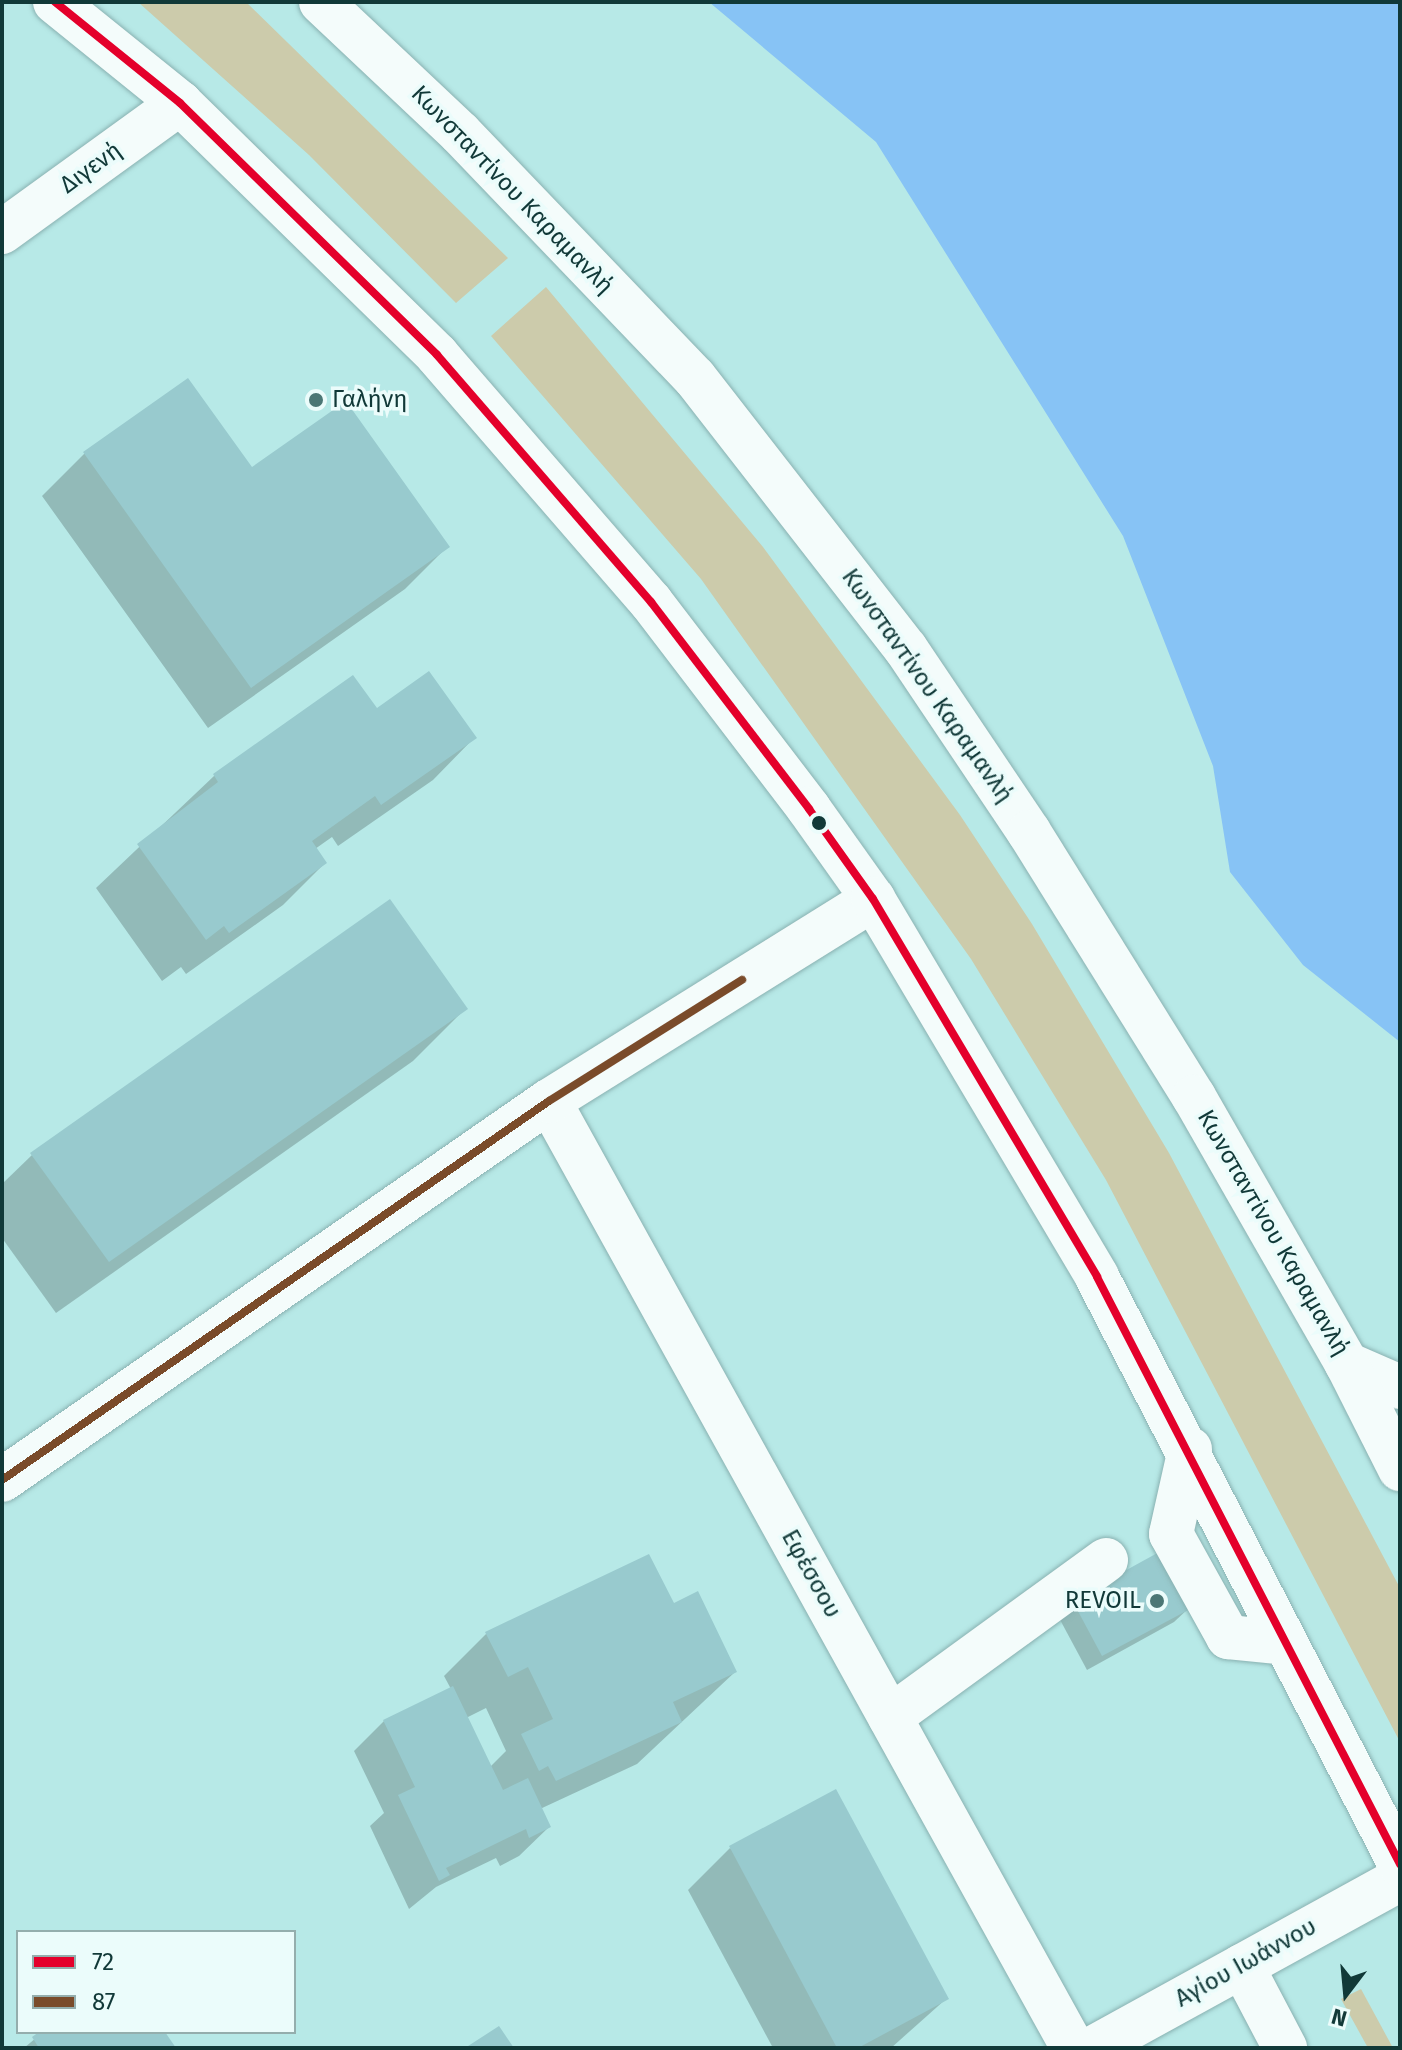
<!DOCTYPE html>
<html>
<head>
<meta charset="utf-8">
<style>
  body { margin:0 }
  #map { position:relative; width:1402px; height:2050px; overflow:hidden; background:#b7e9e7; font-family:"Fira Sans",sans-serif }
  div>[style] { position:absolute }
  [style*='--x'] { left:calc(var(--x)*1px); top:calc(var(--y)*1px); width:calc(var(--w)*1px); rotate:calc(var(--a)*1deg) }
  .green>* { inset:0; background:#cccbab }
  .water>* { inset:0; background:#87c3f5 }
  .shadow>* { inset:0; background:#0003 }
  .building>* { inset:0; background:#98cace }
  .roads { filter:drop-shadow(0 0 2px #89b1b1) drop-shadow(0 0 2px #89b1b1) }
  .minor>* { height:44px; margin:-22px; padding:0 22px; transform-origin:22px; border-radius:22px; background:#f4fcfb }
  .highway>* { height:44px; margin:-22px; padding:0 22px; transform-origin:22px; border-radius:22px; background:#f4fcfb }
  .bus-1>* { height:8px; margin:-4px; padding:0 4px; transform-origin:4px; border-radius:4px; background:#e4002b }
  .bus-2>* { height:8px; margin:-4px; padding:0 4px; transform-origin:4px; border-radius:4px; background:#7a4b2a }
  .dots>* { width:22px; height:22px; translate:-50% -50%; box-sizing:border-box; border:4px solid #ebfcfb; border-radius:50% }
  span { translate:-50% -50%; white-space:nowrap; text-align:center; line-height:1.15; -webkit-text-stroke:7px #ebfcfb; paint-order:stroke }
  .street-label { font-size:24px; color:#113938 }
  .poi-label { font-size:24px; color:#113938 }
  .left { translate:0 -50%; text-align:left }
  .right { translate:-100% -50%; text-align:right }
  .frame { position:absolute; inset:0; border:4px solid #113938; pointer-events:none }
  .legend { position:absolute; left:16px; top:1930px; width:280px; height:104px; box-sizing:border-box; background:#ebfcfb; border:2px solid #94aead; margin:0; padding:10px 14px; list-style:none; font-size:24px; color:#113938 }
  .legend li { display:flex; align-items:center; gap:16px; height:40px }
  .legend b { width:40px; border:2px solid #94aead }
  .north { position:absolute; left:1306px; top:1954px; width:80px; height:80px; -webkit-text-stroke:6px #ebfcfb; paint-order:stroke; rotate:196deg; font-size:22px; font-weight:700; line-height:32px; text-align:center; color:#113938 }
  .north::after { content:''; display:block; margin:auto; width:28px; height:36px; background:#113938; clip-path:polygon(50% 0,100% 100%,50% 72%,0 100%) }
</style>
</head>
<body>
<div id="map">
  <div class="green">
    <i style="clip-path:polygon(138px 2px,246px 2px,508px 258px,456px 303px,309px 155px)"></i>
    <i style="clip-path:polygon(546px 287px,763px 547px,960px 815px,1032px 924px,1169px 1153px,1400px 1588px,1400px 1742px,1106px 1180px,971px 959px,701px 579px,491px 336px)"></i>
    <i style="clip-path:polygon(1361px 1989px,1393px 2048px,1368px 2048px,1341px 1999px)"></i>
  </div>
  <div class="water">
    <i style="clip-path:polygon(709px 2px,1400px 2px,1400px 1042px,1303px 965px,1230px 872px,1213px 766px,1123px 536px,876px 142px)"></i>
  </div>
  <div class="shadow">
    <i style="clip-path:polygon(188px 380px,251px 469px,447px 547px,405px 589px,208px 728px,42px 496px,84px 454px)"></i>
    <i style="clip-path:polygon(377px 711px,475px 737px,433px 780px,338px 846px,332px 837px,315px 849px,325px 863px,283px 905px,186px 974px,181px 967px,162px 981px,96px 888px,214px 776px)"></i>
    <i style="clip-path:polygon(465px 1009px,413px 1061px,56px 1313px,2px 1238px,2px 1184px,32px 1155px)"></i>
    <i style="clip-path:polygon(1073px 1601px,1189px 1608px,1174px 1622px,1087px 1670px,1058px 1616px)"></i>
    <i style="clip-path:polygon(evenodd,673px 1606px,735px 1672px,637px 1764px,540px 1809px,549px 1827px,519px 1856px,500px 1866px,496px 1858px,436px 1887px,409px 1909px,370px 1826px,384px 1813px,354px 1751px,384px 1721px,451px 1689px,444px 1676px,487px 1633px,673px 1606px,486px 1708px,506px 1751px,490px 1767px,466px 1718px,486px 1708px)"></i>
    <i style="clip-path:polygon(730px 1848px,946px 1999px,891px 2048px,773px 2048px,688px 1890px)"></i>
    <i style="clip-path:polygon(43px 2032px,163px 2032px,174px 2048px,24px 2048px)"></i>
  </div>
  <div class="building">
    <i style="clip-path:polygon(188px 378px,252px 467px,346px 401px,450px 547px,251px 688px,83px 452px)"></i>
    <i style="clip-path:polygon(429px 671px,477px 738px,381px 805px,375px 796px,312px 841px,327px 863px,229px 933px,224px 926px,206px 940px,137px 844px,218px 782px,213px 774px,353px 675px,377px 708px)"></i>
    <i style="clip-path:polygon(390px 899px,468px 1009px,109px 1262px,30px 1153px)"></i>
    <i style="clip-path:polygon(1161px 1551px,1192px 1608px,1102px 1656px,1072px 1600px)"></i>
    <i style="clip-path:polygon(649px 1554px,674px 1603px,698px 1591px,737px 1672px,673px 1702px,682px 1722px,556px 1781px,548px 1766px,539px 1771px,521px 1734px,553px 1719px,528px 1667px,508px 1677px,485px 1632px)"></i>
    <i style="clip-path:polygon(453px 1686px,503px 1790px,528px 1778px,551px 1827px,529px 1838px,526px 1829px,446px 1868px,450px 1875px,439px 1881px,398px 1795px,415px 1787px,383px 1720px)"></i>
    <i style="clip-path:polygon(836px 1789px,949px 1999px,858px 2048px,837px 2048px,729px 1846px)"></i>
    <i style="clip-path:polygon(499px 2026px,514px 2048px,465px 2048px)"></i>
    <i style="clip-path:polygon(39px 2032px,165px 2032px,176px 2048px,39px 2048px,32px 2037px)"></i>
  </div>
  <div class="roads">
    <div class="minor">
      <i style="--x:2;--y:232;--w:220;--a:-35.9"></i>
      <i style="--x:549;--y:1101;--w:1082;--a:61.04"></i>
      <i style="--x:1347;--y:1364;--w:58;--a:23.5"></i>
      <i style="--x:1190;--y:1449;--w:87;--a:102.6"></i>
      <i style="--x:1171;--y:1534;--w:118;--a:61"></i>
      <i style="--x:1228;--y:1637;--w:58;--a:5.9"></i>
      <i style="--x:2;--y:1480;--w:665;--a:-34.72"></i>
      <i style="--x:549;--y:1101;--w:382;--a:-31.9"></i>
      <i style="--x:890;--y:1717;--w:267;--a:-36"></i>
      <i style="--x:1242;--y:1966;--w:93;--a:62.3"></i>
      <i style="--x:1093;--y:2048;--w:350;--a:-28.8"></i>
    </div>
    <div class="highway">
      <i style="--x:55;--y:2;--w:161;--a:38.9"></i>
      <i style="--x:180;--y:103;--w:360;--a:44.4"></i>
      <i style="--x:437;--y:355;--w:327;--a:49.1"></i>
      <i style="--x:651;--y:602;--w:260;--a:52.6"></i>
      <i style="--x:809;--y:809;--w:110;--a:54.6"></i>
      <i style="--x:873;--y:899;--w:439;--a:59.3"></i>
      <i style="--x:1097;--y:1277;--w:661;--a:62.7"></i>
      <i style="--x:321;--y:2;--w:191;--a:43.3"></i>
      <i style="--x:460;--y:133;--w:339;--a:46.2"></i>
      <i style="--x:695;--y:378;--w:343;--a:52.1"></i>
      <i style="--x:906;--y:649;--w:220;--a:56.1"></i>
      <i style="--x:1029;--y:832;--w:312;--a:58.1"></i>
      <i style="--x:1194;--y:1097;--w:308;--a:60.2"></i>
      <i style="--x:1347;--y:1364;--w:118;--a:63.2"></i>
    </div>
  </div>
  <div class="bus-1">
    <i style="--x:55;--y:2;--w:161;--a:38.9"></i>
    <i style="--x:180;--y:103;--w:360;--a:44.4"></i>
    <i style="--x:437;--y:355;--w:327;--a:49.1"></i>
    <i style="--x:651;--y:602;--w:260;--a:52.6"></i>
    <i style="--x:809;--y:809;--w:110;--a:54.6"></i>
    <i style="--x:873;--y:899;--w:439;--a:59.3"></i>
    <i style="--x:1097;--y:1277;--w:661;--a:62.7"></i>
  </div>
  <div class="bus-2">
    <i style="--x:2;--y:1480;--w:665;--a:-34.72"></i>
    <i style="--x:549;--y:1101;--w:228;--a:-32.1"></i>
  </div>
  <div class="dots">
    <i style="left:316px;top:400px;background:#4b7775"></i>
    <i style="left:819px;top:823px;background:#113938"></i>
    <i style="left:1157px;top:1601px;background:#4b7775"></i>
  </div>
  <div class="street-label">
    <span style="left:91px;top:168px;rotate:-36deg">Διγενή</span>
    <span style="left:512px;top:190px;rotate:46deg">Κωνσταντίνου Καραμανλή</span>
    <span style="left:927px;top:686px;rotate:55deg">Κωνσταντίνου Καραμανλή</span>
    <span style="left:1273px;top:1233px;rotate:60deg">Κωνσταντίνου Καραμανλή</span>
    <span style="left:811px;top:1574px;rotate:61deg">Εφέσσου</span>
    <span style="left:1246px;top:1963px;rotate:-29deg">Αγίου Ιωάννου</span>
  </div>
  <div class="poi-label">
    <span class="left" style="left:332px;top:400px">Γαλήνη</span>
    <span class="right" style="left:1141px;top:1601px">REVOIL</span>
  </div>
  <div class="frame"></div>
  <ul class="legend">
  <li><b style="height:10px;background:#e4002b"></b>72</li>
  <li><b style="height:10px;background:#7a4b2a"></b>87</li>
  </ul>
  <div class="north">N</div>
</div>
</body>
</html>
